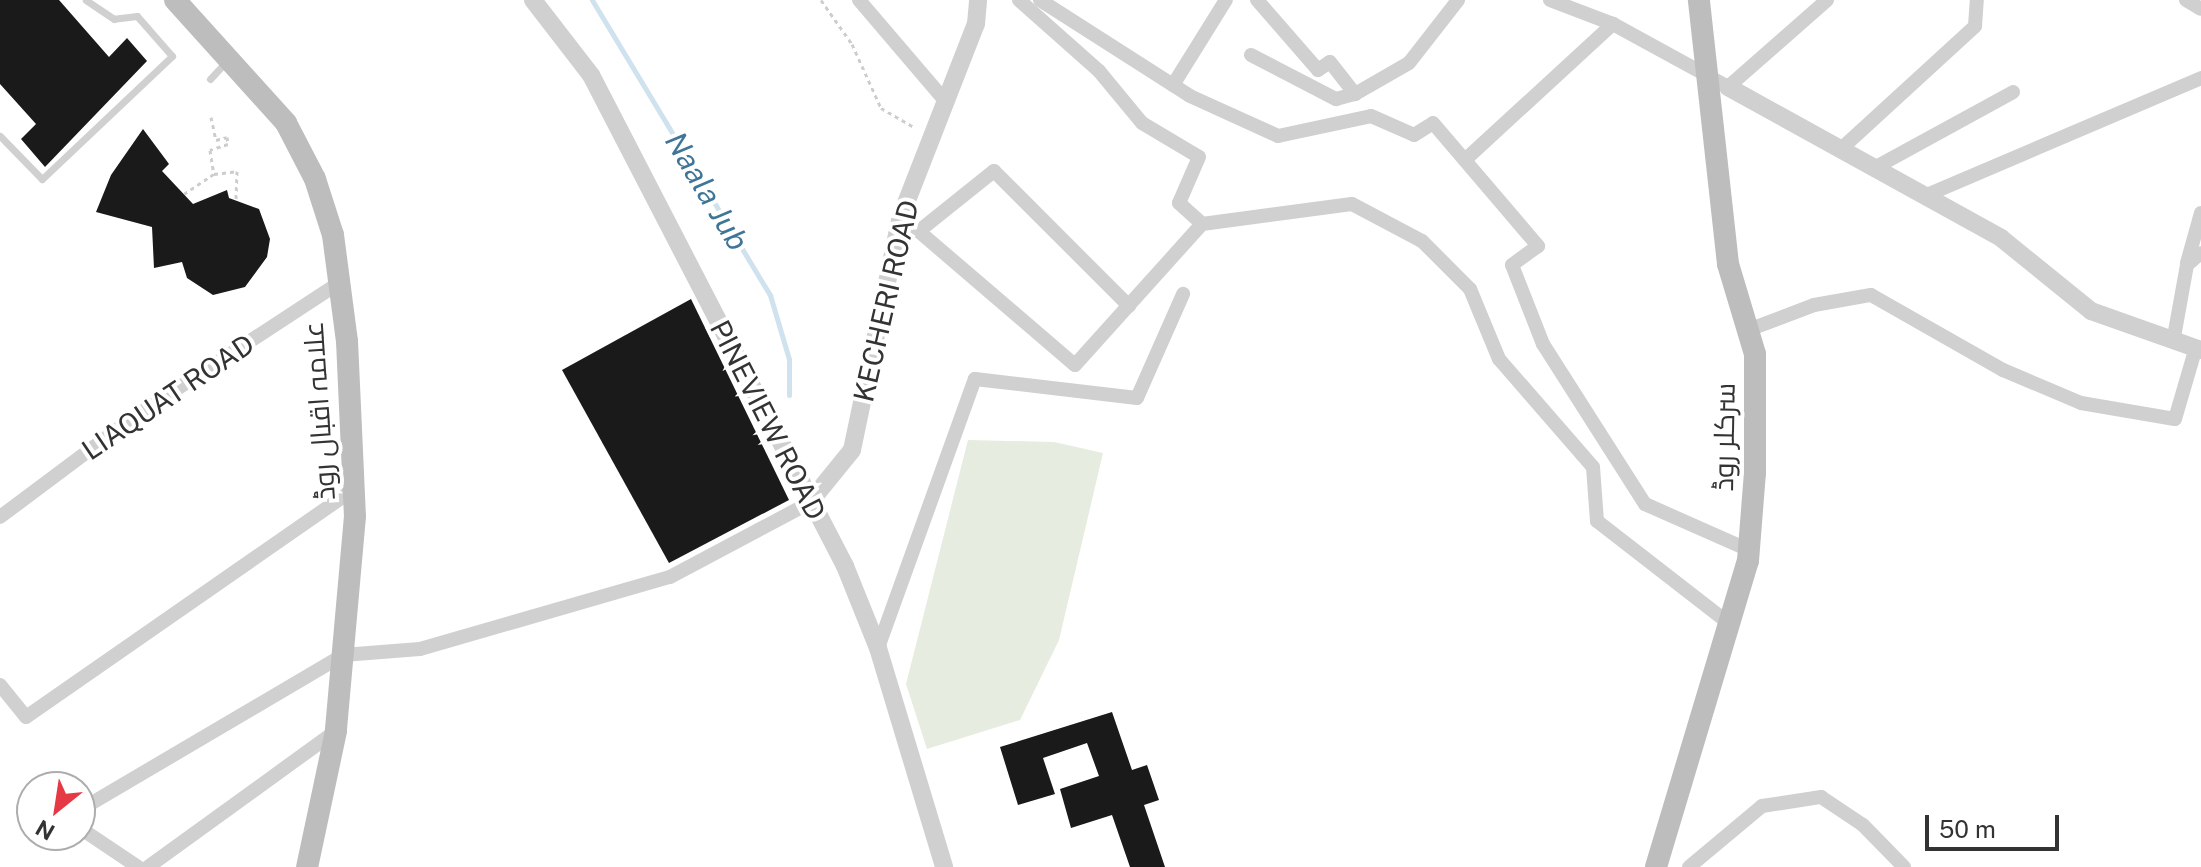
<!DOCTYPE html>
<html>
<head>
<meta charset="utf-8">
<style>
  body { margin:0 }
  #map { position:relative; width:2201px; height:867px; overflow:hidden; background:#fff; font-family:"Public Sans",Cairo,sans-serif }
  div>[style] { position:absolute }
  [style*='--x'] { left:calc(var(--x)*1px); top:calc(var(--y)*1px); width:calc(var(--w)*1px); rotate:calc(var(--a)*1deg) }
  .green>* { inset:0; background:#e6ecdf }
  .stream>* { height:5px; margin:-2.5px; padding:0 2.5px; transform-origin:2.5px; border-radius:2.5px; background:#cfe2ee }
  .building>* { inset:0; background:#1a1a1a }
  .path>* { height:3px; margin-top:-1.5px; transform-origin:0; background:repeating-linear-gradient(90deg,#cdcdcd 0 4px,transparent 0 8px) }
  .service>* { height:7px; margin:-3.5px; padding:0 3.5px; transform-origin:3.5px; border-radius:3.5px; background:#d0d0d0 }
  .minor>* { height:14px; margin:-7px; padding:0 7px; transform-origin:7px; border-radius:7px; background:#d0d0d0 }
  .tertiary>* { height:18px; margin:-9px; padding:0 9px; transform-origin:9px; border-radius:9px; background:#d0d0d0 }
  .secondary>* { height:22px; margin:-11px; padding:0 11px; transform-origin:11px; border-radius:11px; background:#bdbdbd }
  span { translate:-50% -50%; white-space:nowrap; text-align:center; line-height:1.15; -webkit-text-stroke:8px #fff; paint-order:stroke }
  .street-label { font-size:28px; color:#333 }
  .water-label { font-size:30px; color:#3f7597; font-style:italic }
  .north { position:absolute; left:16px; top:771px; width:80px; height:80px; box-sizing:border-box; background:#fff; border:2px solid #adadad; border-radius:50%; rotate:210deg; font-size:22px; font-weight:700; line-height:32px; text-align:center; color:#333 }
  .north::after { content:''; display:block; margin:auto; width:28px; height:36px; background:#e63946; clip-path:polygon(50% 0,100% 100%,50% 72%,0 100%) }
  .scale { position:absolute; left:1925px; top:815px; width:134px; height:36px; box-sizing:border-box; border:4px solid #333; border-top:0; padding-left:10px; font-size:24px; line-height:28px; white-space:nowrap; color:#333; -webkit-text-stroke:6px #fff; paint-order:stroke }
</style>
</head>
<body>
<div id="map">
  <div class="green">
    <i style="clip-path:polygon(968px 440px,1054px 442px,1103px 453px,1059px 640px,1020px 720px,927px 749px,906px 684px)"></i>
  </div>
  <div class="stream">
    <i style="--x:592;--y:0;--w:345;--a:58.9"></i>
    <i style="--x:770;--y:295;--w:67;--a:73.5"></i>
    <i style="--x:789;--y:359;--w:36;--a:90"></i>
  </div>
  <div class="building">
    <i style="clip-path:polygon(0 0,59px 0,109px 57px,127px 38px,147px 61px,45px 167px,21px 139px,36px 124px,0 84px)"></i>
    <i style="clip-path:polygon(143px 129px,169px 164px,162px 171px,193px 204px,227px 190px,229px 198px,259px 209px,270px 239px,267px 257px,245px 287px,213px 295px,187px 278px,182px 262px,154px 268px,152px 227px,96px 212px,111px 175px)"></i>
    <i style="clip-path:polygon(691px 299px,789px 500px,669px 563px,562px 370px)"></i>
    <i style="clip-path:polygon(1112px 712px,1132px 770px,1147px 765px,1159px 800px,1144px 805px,1165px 867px,1130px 867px,1112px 815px,1071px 828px,1060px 789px,1099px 776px,1087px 743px,1043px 758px,1055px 794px,1018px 805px,1000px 747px)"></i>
  </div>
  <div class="path">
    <i style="--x:821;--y:0;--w:54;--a:54.8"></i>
    <i style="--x:852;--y:44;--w:70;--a:65.6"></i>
    <i style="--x:881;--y:108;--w:39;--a:30"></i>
    <i style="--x:211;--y:117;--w:24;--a:78"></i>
    <i style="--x:216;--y:140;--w:11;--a:-15"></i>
    <i style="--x:227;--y:137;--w:7;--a:82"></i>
    <i style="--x:228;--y:144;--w:19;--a:162"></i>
    <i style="--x:210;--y:150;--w:24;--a:81"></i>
    <i style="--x:214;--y:174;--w:23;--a:-7"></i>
    <i style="--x:237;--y:171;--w:28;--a:92"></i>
    <i style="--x:184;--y:194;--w:36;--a:-34"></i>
  </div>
  <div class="service">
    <i style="--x:210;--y:79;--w:23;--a:-47"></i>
    <i style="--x:0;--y:136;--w:60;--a:45.7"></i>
    <i style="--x:42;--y:179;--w:179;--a:-43.4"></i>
    <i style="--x:172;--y:56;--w:53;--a:-131.2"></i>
    <i style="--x:137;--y:16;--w:23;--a:173"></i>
    <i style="--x:114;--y:19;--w:34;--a:-146"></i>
  </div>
  <div class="minor">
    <i style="--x:859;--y:0;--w:134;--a:49.5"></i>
    <i style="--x:1019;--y:0;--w:107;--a:41.6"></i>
    <i style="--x:1099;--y:71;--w:67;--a:50.4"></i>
    <i style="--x:1142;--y:123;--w:66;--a:30.8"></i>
    <i style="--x:1199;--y:157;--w:50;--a:113.5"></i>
    <i style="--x:1179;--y:203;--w:31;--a:42"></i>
    <i style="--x:1040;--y:0;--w:178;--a:32.6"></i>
    <i style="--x:1190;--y:96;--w:97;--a:24.4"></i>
    <i style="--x:1278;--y:136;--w:95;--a:-12.1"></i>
    <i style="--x:1371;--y:116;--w:47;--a:23.8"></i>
    <i style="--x:1414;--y:135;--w:22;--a:-32"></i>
    <i style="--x:1433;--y:123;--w:162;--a:49.5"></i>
    <i style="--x:1538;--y:246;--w:32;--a:144"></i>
    <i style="--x:1512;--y:265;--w:85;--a:68.6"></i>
    <i style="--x:1543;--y:344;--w:190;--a:57.5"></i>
    <i style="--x:1645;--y:504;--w:114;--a:23.9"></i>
    <i style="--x:1257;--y:0;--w:93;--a:48.9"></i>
    <i style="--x:1318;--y:70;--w:14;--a:-34"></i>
    <i style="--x:1330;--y:62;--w:41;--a:52"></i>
    <i style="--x:1550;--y:0;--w:67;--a:20.9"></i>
    <i style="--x:1613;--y:24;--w:131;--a:28.7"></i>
    <i style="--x:1728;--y:87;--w:132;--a:-41.3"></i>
    <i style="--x:2186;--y:0;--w:17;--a:31"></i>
    <i style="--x:1251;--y:55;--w:96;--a:27.4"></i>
    <i style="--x:1336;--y:99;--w:20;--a:-15"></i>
    <i style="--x:1355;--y:94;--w:62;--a:-29.9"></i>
    <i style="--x:1409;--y:63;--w:80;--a:-52.1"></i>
    <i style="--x:1173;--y:85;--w:100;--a:-58.1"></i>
    <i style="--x:1841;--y:149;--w:182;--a:-42.5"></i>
    <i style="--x:1975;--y:26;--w:26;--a:-86"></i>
    <i style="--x:1466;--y:159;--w:200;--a:-42.6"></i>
    <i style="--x:1878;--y:166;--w:154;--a:-28.7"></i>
    <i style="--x:1927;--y:195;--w:298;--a:-23.1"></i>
    <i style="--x:901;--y:216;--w:229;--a:40.6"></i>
    <i style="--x:1075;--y:365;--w:190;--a:-48"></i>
    <i style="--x:1202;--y:224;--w:151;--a:-7.6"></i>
    <i style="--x:1352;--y:204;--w:79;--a:27.9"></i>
    <i style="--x:1422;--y:241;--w:68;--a:45"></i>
    <i style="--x:1470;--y:289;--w:76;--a:67.5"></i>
    <i style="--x:1499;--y:359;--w:143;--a:49"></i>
    <i style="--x:1593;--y:467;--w:54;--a:85.8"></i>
    <i style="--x:1597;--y:521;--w:168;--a:37.8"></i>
    <i style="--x:919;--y:231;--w:96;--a:-38.7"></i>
    <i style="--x:994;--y:171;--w:191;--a:45"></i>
    <i style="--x:2187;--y:263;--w:52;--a:-74.4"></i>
    <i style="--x:1748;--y:330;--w:71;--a:-20.7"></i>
    <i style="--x:1814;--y:305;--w:58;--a:-10"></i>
    <i style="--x:1871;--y:295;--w:152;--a:29.6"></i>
    <i style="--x:2003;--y:370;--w:85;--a:22.9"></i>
    <i style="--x:2081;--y:403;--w:95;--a:9.7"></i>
    <i style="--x:2175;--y:419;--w:75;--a:-73.7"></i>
    <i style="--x:2174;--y:337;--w:73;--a:-79.8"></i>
    <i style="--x:2187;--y:265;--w:18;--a:-41"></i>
    <i style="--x:0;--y:517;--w:164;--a:-36.8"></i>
    <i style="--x:131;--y:419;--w:250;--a:-33.2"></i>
    <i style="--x:878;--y:648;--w:286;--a:-70.2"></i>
    <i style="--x:975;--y:379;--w:163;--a:6.7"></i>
    <i style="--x:1137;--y:398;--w:114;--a:-66.1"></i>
    <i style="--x:0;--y:685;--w:41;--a:50.9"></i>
    <i style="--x:26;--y:717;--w:399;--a:-34.8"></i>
    <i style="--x:80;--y:810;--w:305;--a:-30.5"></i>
    <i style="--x:343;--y:655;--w:77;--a:-4.5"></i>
    <i style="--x:420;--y:649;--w:260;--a:-16.1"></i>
    <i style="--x:670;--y:577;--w:157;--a:-28"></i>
    <i style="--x:80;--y:828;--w:70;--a:33.9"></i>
    <i style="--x:148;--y:867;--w:232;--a:-35.9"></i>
    <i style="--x:1689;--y:867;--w:95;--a:-39.9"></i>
    <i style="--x:1762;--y:806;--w:60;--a:-8.7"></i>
    <i style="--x:1821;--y:797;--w:50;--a:33.7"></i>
    <i style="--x:1863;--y:825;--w:59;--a:45.7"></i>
  </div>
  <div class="tertiary">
    <i style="--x:533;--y:0;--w:95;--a:52.3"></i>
    <i style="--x:591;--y:75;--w:553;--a:62.65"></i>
    <i style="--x:845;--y:566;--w:88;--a:68.1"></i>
    <i style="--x:878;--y:648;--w:229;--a:73.2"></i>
    <i style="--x:1728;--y:87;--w:312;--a:28.9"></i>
    <i style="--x:2001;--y:238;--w:116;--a:39"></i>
    <i style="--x:2091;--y:311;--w:117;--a:19.5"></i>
    <i style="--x:809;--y:503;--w:68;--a:-50.9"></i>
    <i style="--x:852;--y:450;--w:239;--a:-78.2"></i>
    <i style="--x:901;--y:216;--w:206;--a:-68.7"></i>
    <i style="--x:976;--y:24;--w:24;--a:-85"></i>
  </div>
  <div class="secondary">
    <i style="--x:175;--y:0;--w:166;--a:47.9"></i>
    <i style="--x:286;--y:123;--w:63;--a:62.6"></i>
    <i style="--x:315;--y:179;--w:59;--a:72.2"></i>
    <i style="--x:333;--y:235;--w:107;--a:82.5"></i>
    <i style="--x:347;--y:341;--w:175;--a:87.4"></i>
    <i style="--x:355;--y:516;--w:216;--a:95.1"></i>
    <i style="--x:336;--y:731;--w:139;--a:102"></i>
    <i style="--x:1656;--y:867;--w:320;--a:-73.3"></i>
    <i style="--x:1748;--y:561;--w:88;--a:-85.5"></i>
    <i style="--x:1755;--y:473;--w:119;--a:-90"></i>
    <i style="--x:1755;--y:354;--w:94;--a:-106.7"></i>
    <i style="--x:1728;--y:264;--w:266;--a:-96.3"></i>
  </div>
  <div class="street-label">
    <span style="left:886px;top:301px;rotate:-77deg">KECHERI ROAD</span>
    <span style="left:168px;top:397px;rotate:-34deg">LIAQUAT ROAD</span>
    <span style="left:319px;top:411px;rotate:-94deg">علامہ اقبال روڈ</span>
    <span style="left:768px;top:420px;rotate:63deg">PINEVIEW ROAD</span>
    <span style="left:1724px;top:437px;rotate:-89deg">سرکلر روڈ</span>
  </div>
  <div class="water-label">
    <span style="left:707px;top:191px;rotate:59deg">Naala Jub</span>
  </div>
  <div class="north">N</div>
  <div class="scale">50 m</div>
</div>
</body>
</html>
